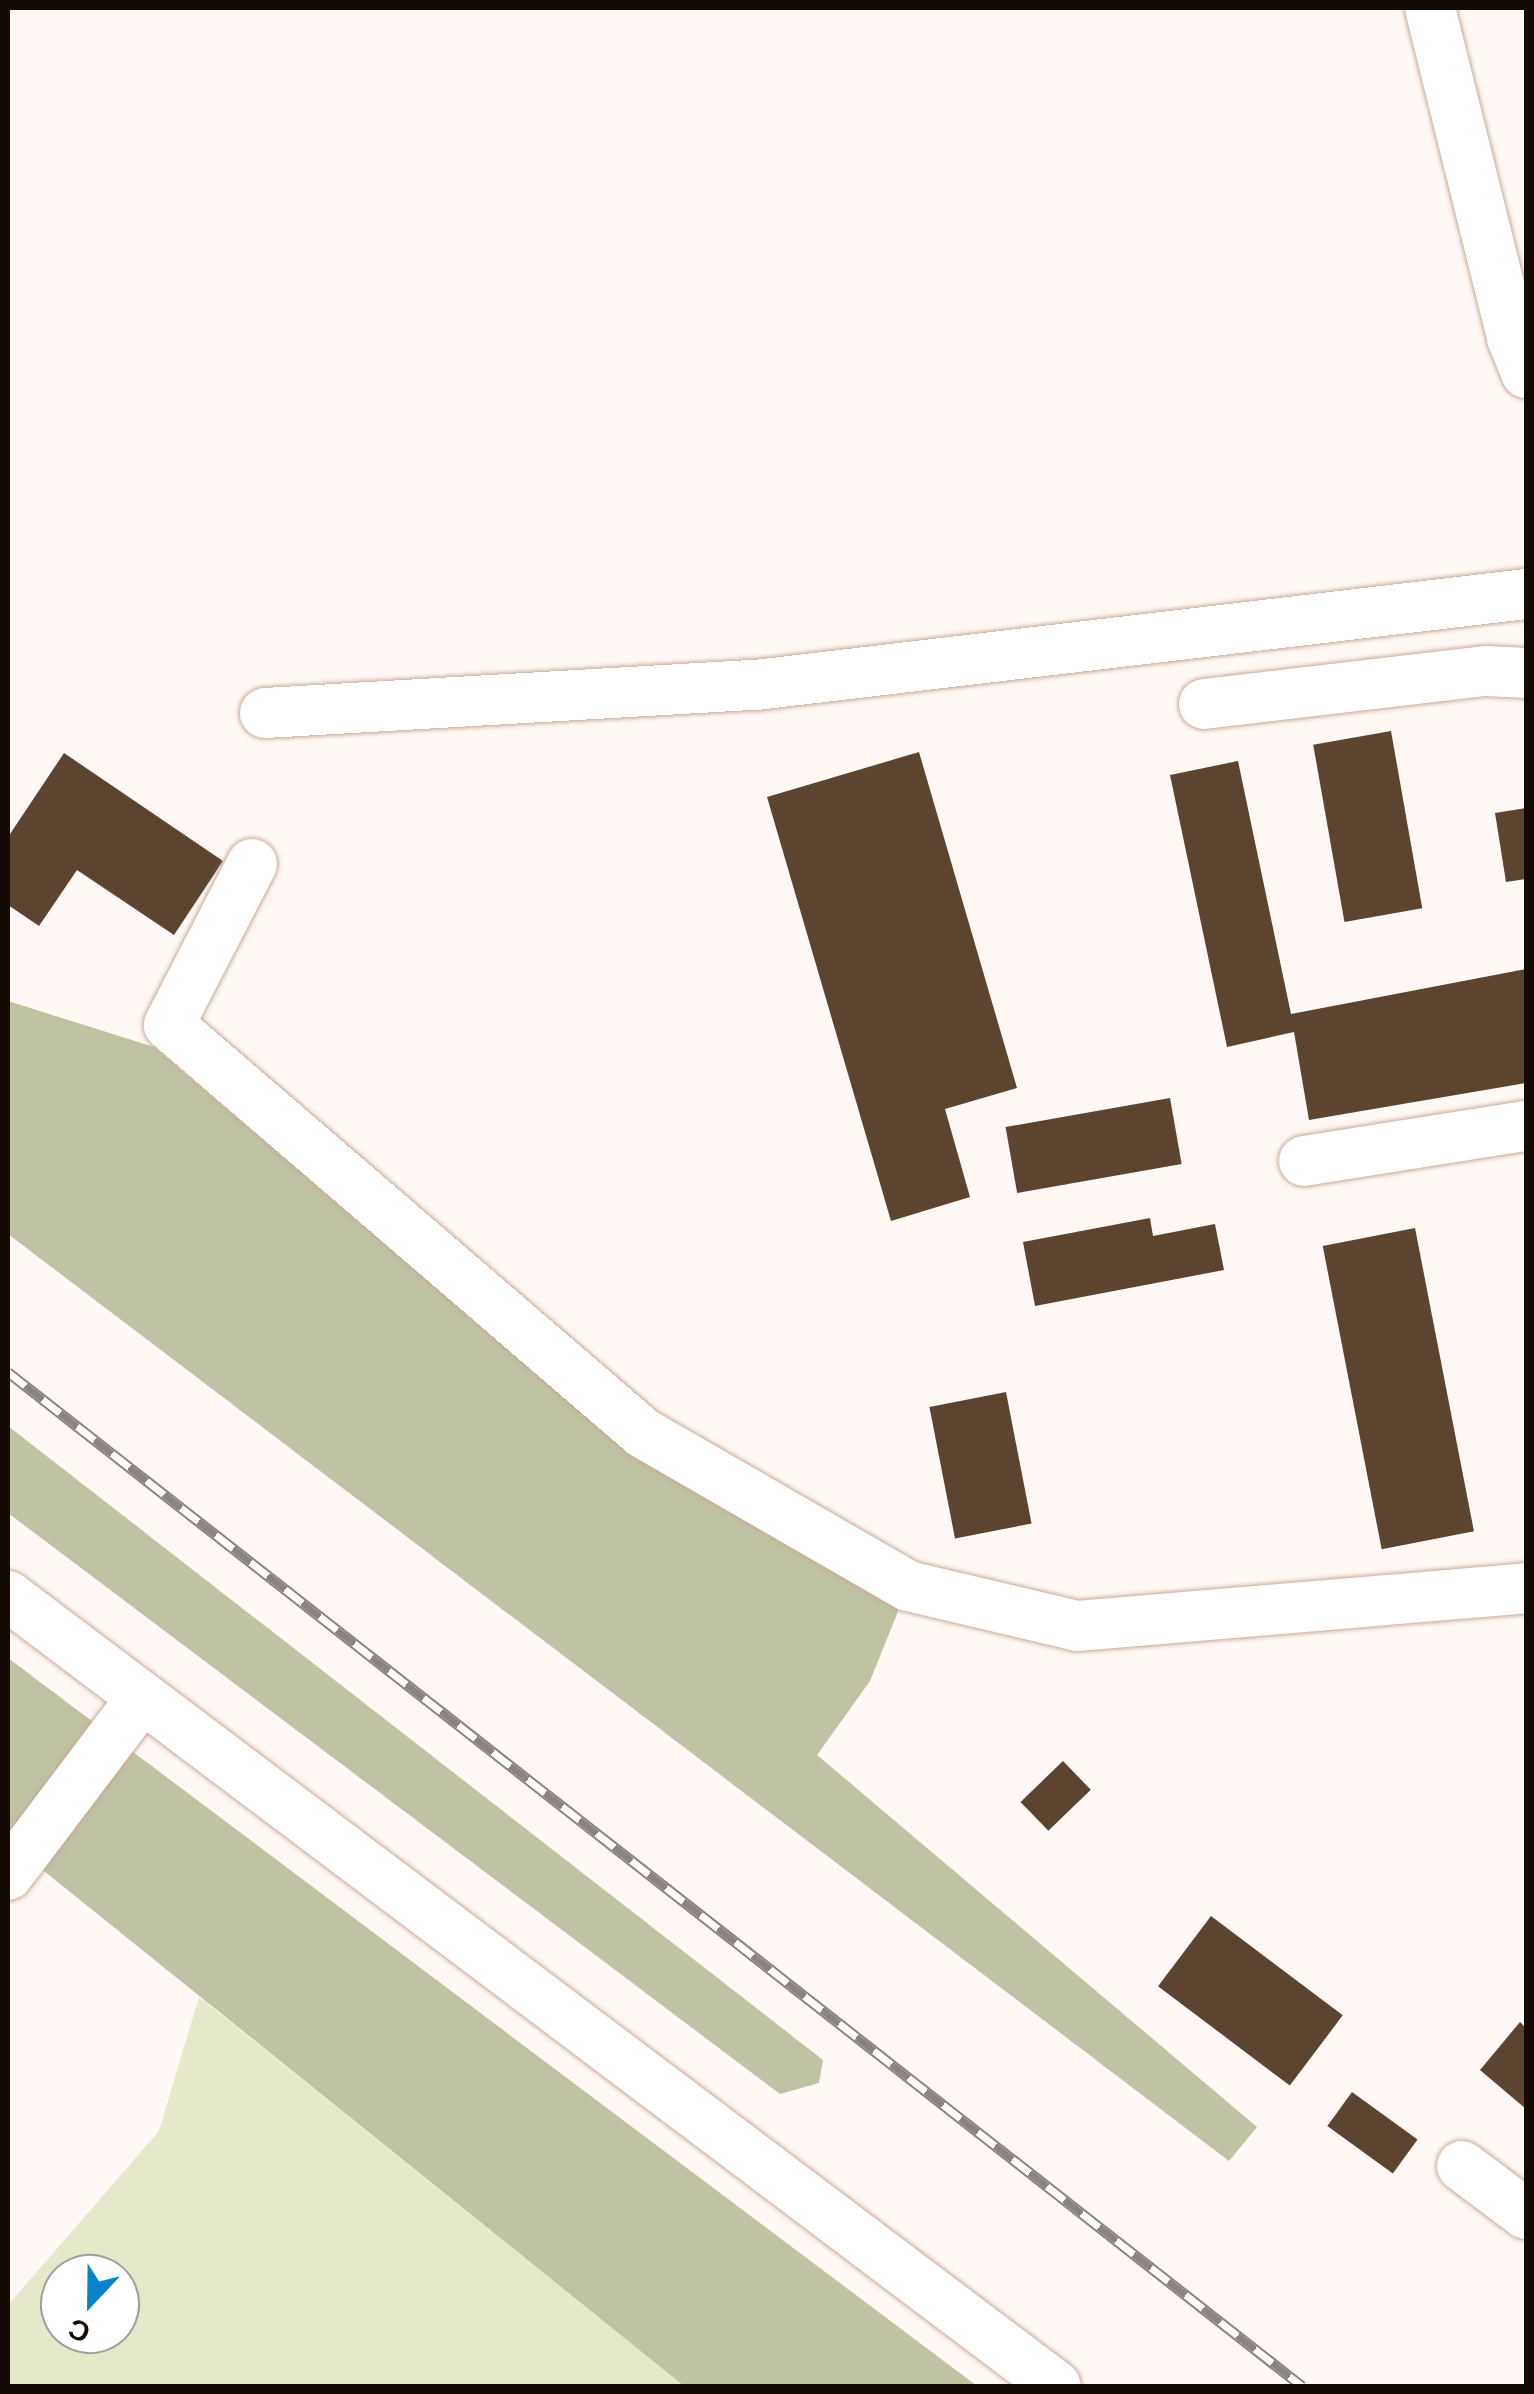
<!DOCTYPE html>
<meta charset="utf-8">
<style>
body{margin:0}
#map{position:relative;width:1534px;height:2394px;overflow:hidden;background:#fff8f4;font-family:Arial,sans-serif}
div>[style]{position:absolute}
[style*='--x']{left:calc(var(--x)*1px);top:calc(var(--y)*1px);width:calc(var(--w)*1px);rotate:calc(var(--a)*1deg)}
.green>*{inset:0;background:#e5e8c9}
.forest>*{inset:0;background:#c0c2a4}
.building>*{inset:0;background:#5b4531;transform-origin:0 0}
.roads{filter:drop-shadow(0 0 2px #c7aa97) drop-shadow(0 0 2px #c7aa97)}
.minor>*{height:50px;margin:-25px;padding:0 25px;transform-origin:25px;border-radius:25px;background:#fff}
.rail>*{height:11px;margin-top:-5.5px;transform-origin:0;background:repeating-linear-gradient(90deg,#fff 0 22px,#8b837e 0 44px);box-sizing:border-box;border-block:2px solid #8b837e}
span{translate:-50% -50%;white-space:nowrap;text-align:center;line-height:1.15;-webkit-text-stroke:10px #fff;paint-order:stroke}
.frame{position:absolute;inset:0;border:10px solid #150b05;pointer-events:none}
.north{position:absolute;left:40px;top:2254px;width:100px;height:100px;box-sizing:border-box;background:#fff;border:2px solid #a19d9b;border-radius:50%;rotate:202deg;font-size:28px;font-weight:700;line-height:40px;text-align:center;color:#150b05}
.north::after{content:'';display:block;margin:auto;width:35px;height:45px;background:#0584cc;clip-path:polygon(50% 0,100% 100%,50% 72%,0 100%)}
</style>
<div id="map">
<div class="green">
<div style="clip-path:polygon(evenodd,199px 1997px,684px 2386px,8px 2386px,8px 2305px,159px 2131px,199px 1997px,60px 2274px,120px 2274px,120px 2334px,60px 2334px,60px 2274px)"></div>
</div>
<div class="forest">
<div style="clip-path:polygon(8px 1001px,154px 1047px,632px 1455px,899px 1609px,870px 1681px,817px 1755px,1257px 2127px,1229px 2161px,8px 1234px)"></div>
<div style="clip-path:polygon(8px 1426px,823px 2060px,819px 2083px,780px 2094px,8px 1513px)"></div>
<div style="clip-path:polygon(8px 1658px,977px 2386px,684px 2386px,8px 1842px)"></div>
</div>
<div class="building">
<div style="left:1391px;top:731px;width:180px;height:79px;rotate:80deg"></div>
<div style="clip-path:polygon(919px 752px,1017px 1088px,945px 1109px,970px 1197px,891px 1221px,767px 797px)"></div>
<div style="clip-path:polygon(64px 753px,223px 861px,174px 935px,77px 870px,39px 926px,8px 905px,8px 837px)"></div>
<div style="clip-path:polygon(1238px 761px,1291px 1014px,1526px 969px,1526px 1083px,1309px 1120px,1294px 1032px,1227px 1047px,1170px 775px)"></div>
<div style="clip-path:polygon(1526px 808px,1526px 879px,1506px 882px,1495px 813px)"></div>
<div style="left:1170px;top:1098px;width:67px;height:167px;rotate:80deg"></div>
<div style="clip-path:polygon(1150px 1218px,1153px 1236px,1215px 1224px,1224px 1270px,1035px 1306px,1023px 1242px)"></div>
<div style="left:1415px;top:1228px;width:309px;height:94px;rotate:79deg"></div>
<div style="left:1006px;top:1392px;width:134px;height:78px;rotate:79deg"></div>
<div style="left:1063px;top:1761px;width:40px;height:59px;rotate:46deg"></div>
<div style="left:1211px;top:1916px;width:165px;height:88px;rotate:37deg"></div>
<div style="clip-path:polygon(1520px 2022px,1526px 2028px,1526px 2109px,1480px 2070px)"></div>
<div style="left:1352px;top:2092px;width:81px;height:42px;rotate:36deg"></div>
</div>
<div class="roads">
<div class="minor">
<div style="--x:1430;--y:8;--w:340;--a:76"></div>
<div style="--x:1512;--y:338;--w:38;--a:68"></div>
<div style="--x:1204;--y:704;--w:285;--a:-6.7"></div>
<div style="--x:1487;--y:671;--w:39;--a:3"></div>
<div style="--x:265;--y:713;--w:492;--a:-3.3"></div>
<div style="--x:756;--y:685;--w:775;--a:-6.74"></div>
<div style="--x:252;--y:864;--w:181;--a:117.3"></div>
<div style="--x:169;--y:1025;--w:625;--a:40.72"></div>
<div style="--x:643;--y:1433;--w:306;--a:30"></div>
<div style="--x:908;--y:1586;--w:174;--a:13.3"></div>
<div style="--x:1077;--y:1626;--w:451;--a:-4.8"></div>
<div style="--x:1304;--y:1161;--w:225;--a:-9"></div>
<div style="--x:8;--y:1596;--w:1312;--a:37.01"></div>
<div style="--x:8;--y:1875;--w:222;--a:-52.9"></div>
<div style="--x:1462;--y:2166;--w:80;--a:36.9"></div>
</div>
</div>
<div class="rail">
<div style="--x:8;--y:1372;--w:1644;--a:38.08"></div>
</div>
<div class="frame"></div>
<div class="north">С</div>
</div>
